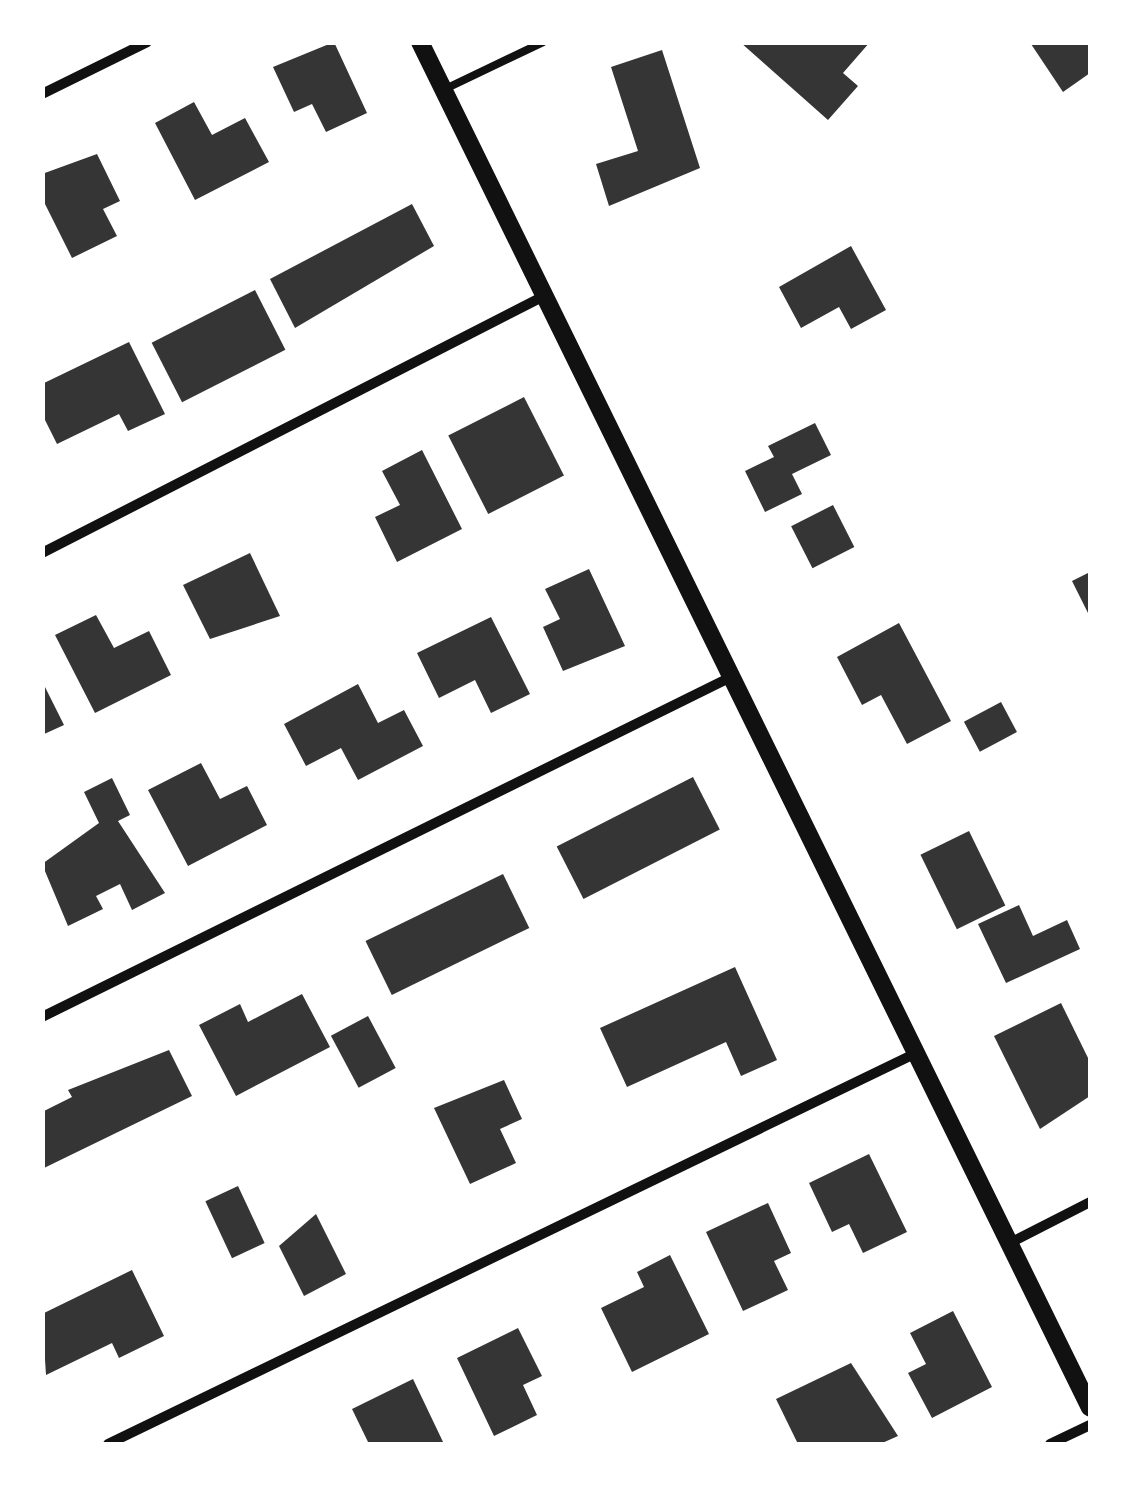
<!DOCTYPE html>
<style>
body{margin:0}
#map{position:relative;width:1133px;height:1487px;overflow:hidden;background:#fff;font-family:Ubuntu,sans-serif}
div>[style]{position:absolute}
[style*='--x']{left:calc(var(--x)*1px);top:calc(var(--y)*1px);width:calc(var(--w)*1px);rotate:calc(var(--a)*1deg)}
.building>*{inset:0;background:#353535;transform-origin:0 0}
.service>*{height:8px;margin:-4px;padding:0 4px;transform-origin:4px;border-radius:4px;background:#111}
.minor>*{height:10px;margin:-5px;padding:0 5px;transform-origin:5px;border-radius:5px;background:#111}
.tertiary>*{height:18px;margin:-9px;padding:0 9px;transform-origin:9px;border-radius:9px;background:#111}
span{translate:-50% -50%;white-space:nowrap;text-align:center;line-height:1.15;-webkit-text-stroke:10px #fff;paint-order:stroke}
.frame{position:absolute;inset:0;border:45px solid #fff;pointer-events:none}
</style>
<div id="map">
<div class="building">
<div style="clip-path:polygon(334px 42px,367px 113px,326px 132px,312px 104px,294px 112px,273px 67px)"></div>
<div style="clip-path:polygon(740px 42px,870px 42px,843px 73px,858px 86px,828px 120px)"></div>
<div style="clip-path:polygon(1090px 42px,1090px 73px,1063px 92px,1031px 44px)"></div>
<div style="clip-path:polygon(662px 50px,700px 168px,609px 206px,596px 164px,638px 151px,611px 67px)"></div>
<div style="clip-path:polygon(194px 102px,212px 135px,245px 118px,269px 162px,195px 200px,155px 123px)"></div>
<div style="clip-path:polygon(97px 154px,120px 201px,103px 209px,117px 236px,72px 258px,42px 198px,42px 174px)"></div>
<div style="clip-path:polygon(412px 204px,434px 246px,295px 328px,270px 279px)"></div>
<div style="clip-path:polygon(851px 246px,886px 310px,851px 329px,839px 307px,801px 328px,779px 287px)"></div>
<div style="left:255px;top:290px;width:67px;height:116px;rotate:63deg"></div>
<div style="clip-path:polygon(129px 342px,165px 414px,128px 431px,119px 414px,57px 444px,42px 414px,42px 384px)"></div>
<div style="left:524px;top:397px;width:88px;height:85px;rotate:63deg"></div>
<div style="clip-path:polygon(815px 423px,831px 455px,792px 474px,802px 494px,765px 512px,745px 471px,774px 457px,768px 446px)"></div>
<div style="clip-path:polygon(422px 450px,462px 529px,397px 562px,375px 517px,400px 505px,382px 471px)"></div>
<div style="left:833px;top:505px;width:47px;height:47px;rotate:63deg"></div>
<div style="clip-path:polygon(250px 553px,280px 616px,210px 639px,183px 585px)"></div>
<div style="clip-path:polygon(589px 569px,625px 646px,563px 671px,543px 627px,560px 619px,545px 589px)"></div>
<div style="clip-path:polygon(1090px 572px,1090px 617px,1072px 581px)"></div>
<div style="clip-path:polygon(96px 615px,114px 648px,149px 631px,171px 675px,95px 713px,55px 635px)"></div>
<div style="clip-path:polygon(491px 617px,530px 694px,491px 713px,475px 680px,439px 698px,417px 653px)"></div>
<div style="clip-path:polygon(899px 623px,951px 721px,907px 744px,881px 695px,862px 705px,837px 657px)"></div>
<div style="clip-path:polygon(42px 681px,64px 725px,42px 735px)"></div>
<div style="clip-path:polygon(358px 684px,378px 723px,404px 710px,423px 746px,358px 780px,341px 748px,306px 766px,284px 724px)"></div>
<div style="left:1001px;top:702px;width:34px;height:42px;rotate:62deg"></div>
<div style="clip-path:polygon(201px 763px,220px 799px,247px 786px,267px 825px,188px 866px,148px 790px)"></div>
<div style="left:693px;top:777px;width:59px;height:153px;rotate:63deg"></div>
<div style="clip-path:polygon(112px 778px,130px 815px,118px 821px,165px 893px,132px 910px,120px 884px,96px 896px,103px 909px,68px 926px,42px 864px,99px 823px,84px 792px)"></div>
<div style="left:969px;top:831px;width:83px;height:54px;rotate:64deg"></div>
<div style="left:503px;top:874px;width:60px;height:153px;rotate:64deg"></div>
<div style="clip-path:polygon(1019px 905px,1033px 936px,1067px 920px,1080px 949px,1006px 983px,978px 924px)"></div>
<div style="clip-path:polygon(735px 967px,777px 1060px,741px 1076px,726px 1042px,627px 1087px,600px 1028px)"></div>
<div style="clip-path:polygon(302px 994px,330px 1047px,236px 1096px,199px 1025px,240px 1004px,248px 1022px)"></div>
<div style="clip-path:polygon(1061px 1003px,1090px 1062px,1090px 1096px,1040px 1129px,994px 1036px)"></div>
<div style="left:368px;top:1016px;width:59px;height:42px;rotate:62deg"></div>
<div style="clip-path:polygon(169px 1050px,192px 1096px,44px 1168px,42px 1112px,72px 1097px,68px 1090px)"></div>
<div style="clip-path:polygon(504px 1080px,522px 1119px,500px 1129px,516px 1163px,470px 1184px,434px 1108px)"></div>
<div style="clip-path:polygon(869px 1154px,907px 1232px,863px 1253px,849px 1224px,832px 1232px,809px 1183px)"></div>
<div style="left:238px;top:1186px;width:63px;height:36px;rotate:65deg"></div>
<div style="clip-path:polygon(768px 1203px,791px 1253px,774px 1261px,788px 1290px,743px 1311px,706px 1232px)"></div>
<div style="clip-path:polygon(316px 1214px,346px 1274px,304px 1296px,279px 1246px)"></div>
<div style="clip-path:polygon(670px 1255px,709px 1334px,632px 1372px,601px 1308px,644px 1287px,637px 1272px)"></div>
<div style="clip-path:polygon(132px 1270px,164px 1336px,119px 1358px,112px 1343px,46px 1375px,42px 1314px)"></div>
<div style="clip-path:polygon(953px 1311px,992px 1387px,932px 1418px,908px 1373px,926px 1364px,910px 1333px)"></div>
<div style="clip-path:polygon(518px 1328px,542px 1376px,523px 1385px,537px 1415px,494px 1436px,457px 1358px)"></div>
<div style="clip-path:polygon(851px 1363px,898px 1436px,880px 1444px,798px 1444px,776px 1399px)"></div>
<div style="clip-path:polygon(413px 1379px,444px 1444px,369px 1444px,352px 1409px)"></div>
</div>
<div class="service">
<div style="--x:443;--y:90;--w:111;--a:-25.6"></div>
</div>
<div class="minor">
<div style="--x:42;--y:94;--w:117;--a:-26.3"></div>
<div style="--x:42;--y:553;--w:559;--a:-27.11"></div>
<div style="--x:42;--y:1017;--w:766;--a:-26.26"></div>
<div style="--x:1008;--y:1244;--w:92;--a:-27.1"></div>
<div style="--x:108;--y:1444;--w:895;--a:-25.82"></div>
<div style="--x:1050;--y:1444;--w:44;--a:-25.4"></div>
</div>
<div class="tertiary">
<div style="--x:420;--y:42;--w:1521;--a:63.87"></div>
</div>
<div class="frame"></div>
</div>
